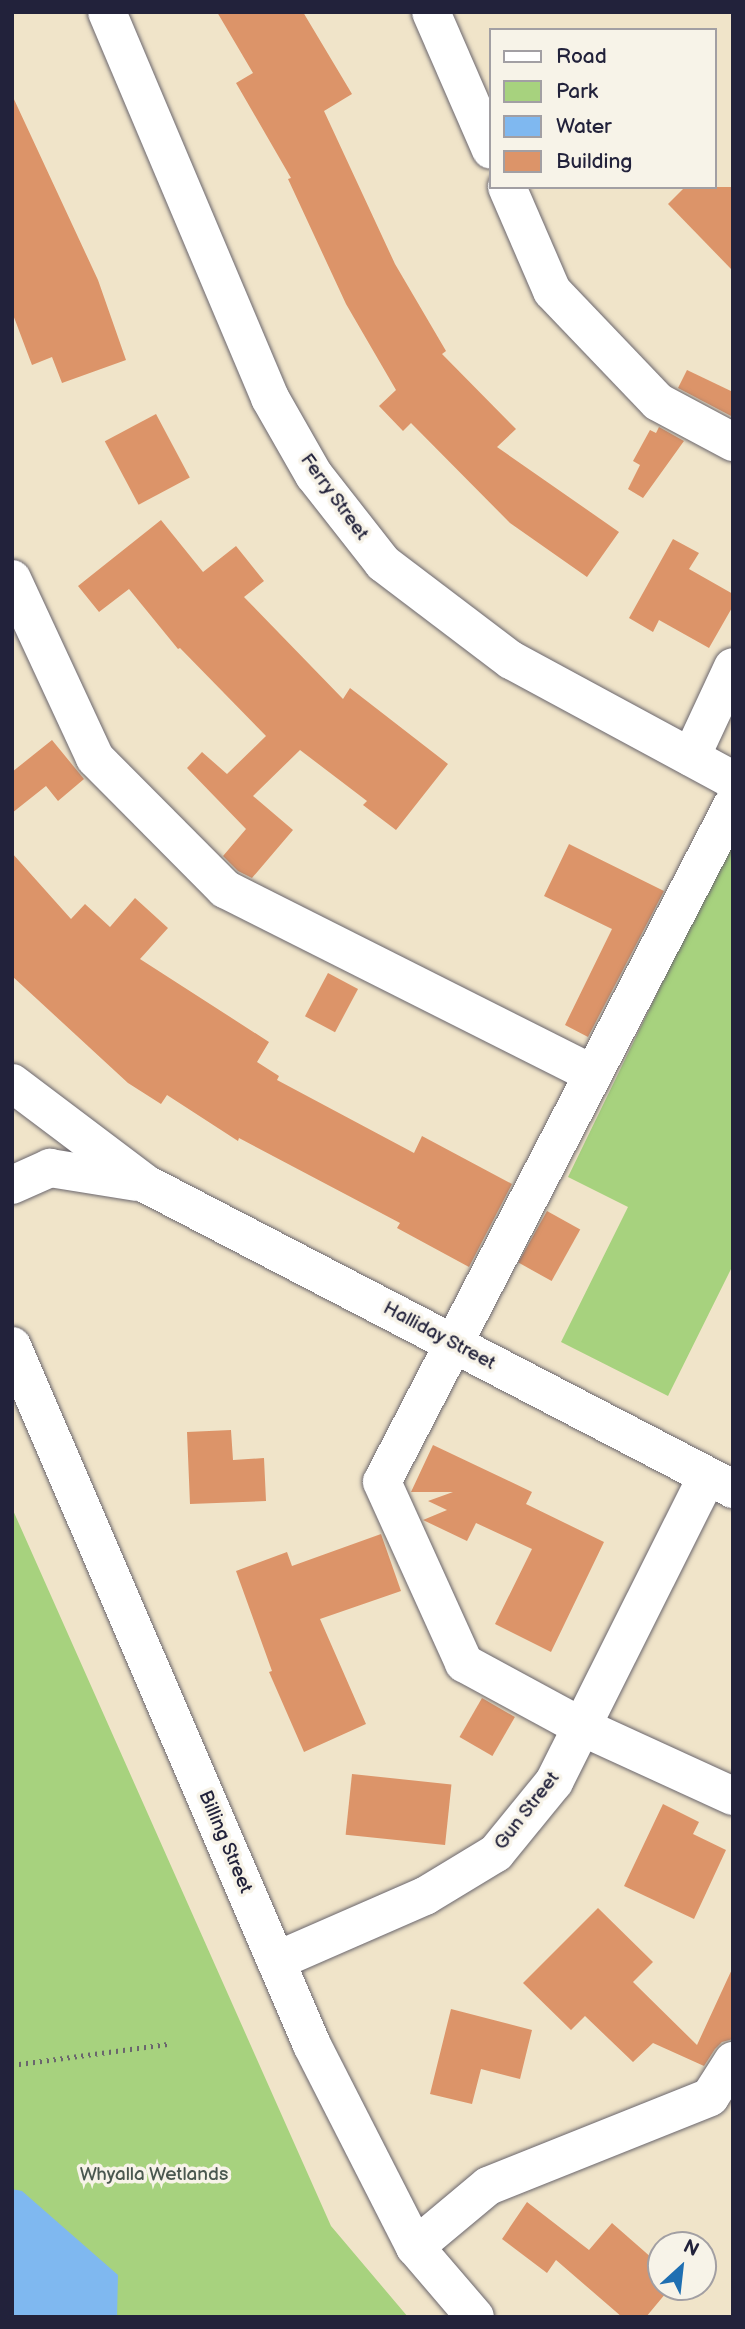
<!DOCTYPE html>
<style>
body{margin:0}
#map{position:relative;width:745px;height:2329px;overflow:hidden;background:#f0e4c9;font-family:"Balsamiq Sans",sans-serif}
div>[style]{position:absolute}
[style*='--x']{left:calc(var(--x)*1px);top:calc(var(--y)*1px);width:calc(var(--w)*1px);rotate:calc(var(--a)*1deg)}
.green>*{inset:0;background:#a7d27e}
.water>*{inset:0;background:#7fb8f0}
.building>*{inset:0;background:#dc9469;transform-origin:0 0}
.path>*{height:4.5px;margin-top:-2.25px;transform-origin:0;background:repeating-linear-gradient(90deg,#6a666d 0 2px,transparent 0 7px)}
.roads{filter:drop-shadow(0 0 2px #6a666d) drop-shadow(0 0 2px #6a666d)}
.minor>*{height:38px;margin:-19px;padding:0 19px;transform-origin:19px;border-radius:19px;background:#fff}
span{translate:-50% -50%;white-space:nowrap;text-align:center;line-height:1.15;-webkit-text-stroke:7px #f7f3e8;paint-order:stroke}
.street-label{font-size:19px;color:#22223b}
.park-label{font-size:19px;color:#4a574f}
.frame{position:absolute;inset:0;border:14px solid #22223b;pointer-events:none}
.legend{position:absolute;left:489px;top:28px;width:228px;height:161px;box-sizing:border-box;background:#f7f3e8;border:2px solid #a29fa3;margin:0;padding:9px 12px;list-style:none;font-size:21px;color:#22223b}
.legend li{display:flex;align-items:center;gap:14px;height:35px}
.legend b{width:35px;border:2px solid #a29fa3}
.north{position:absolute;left:647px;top:2231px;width:70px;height:70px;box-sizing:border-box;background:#f7f3e8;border:2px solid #a29fa3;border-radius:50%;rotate:27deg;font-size:19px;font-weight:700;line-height:28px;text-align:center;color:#22223b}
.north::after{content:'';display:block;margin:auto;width:24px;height:32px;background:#1f6fb2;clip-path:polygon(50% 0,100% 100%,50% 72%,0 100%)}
</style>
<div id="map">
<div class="green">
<div style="clip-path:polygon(733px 837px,733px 1265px,668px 1396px,561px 1342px,628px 1207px,568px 1177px)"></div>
<div style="clip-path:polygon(12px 1508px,331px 2226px,408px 2317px,12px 2317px)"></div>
</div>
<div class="water">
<div style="clip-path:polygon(12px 2189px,22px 2191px,118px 2275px,117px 2317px,12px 2317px)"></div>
</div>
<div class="building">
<div style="clip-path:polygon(217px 12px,303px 12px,352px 94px,324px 111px,395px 264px,446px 351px,442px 354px,516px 429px,497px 447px,619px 532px,587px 577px,510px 523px,411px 423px,403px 431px,379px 406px,396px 390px,346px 304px,288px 179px,291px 178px,236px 83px,253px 73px)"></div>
<div style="clip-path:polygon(12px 95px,98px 280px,126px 360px,62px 383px,52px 357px,32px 365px,12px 312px)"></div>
<div style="clip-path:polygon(685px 187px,733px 187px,733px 271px,668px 204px)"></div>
<div style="clip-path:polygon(687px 370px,733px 392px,733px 417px,678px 388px)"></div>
<div style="left:156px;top:414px;width:72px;height:58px;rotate:62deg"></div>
<div style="clip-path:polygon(659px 427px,684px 441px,643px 498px,628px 489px,640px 465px,633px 461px,650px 430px,656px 433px)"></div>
<div style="clip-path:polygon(161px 520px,203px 572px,236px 546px,264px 581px,244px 597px,343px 699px,350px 688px,448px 764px,396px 830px,363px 805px,367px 801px,300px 750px,253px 796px,293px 830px,252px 878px,238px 871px,223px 856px,246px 829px,187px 768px,202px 752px,227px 774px,266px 736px,180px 648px,178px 649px,129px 589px,99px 612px,78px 586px)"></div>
<div style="clip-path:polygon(673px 539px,699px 553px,689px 569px,733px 594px,733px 606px,709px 648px,659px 620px,653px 632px,629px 618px)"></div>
<div style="clip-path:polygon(52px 740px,84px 779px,58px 801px,46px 786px,12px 813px,12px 772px)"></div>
<div style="clip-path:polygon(569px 844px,664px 891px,588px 1037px,565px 1025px,612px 929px,544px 896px)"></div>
<div style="clip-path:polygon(12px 853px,71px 919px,85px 904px,110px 927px,135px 898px,168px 928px,140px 959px,269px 1042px,257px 1062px,279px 1076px,277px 1080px,414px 1153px,422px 1136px,512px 1184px,469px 1267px,397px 1228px,400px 1223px,239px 1138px,238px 1141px,167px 1095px,161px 1104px,128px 1083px,12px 976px)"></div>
<div style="left:328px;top:973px;width:34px;height:49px;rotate:28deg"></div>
<div style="left:547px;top:1211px;width:38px;height:59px;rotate:29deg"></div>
<div style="clip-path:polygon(231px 1430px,233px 1460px,264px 1458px,266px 1501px,190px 1504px,187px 1432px)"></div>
<div style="clip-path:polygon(433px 1445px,532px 1492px,526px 1504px,604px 1542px,551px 1652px,495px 1624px,532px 1549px,476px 1523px,467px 1541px,423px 1520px,447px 1510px,428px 1501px,453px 1492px,411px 1492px)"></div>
<div style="clip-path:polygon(381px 1534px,401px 1591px,320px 1619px,366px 1724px,304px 1752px,269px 1672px,272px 1671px,236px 1571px,287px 1552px,292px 1566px)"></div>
<div style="left:482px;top:1698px;width:38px;height:45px;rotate:30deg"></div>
<div style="left:352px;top:1774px;width:100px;height:61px;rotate:6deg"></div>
<div style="clip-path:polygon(663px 1804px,699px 1822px,693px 1834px,726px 1850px,694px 1919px,624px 1886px)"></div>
<div style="clip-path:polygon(598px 1908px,653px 1962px,633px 1982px,697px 2045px,733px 1967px,733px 2039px,722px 2042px,715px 2049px,704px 2066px,653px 2043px,633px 2062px,585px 2016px,571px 2030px,523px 1983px)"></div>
<div style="clip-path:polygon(451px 2009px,532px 2030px,520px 2079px,481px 2069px,472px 2104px,430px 2094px)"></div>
<div style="clip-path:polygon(527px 2202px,589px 2250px,612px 2223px,661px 2266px,661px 2287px,671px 2287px,646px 2317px,622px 2317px,556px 2260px,547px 2273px,502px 2239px)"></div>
</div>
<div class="path">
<div style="--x:12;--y:2065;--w:157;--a:-7.7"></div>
</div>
<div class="roads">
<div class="minor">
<div style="--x:107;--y:12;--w:419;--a:67.1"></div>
<div style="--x:270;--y:398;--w:89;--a:60.3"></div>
<div style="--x:314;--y:475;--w:112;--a:51.9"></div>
<div style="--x:383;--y:563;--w:161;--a:37.2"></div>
<div style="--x:511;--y:660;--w:252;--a:28.4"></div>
<div style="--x:431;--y:12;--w:150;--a:66.5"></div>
<div style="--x:507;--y:187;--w:113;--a:66.6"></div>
<div style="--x:552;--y:291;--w:153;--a:46.3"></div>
<div style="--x:658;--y:402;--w:85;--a:28.1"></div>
<div style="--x:12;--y:579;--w:197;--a:65.1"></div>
<div style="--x:95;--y:758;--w:185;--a:45.2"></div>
<div style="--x:225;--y:889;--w:412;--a:26.7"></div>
<div style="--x:691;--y:757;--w:99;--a:-65"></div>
<div style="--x:733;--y:804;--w:763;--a:117.37"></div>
<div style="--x:382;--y:1482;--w:199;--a:65.6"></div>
<div style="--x:464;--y:1663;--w:134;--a:28.5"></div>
<div style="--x:582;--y:1727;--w:166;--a:24.6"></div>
<div style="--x:12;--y:1083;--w:168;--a:37"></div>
<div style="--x:146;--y:1184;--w:662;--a:27.46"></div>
<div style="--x:12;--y:1185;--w:42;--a:-24.1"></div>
<div style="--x:50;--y:1168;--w:88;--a:9.1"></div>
<div style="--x:12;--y:1346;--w:761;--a:66.77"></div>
<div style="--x:312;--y:2045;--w:227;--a:63"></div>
<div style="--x:415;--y:2247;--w:92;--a:49.4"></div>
<div style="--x:276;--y:1961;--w:163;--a:-23.6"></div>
<div style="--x:425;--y:1896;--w:83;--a:-31.2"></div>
<div style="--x:496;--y:1853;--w:92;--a:-50.8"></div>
<div style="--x:554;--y:1782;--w:342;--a:-63.4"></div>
<div style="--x:415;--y:2247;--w:95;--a:-39.9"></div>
<div style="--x:488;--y:2186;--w:239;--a:-21.8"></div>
<div style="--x:710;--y:2097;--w:43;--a:-57.4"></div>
</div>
</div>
<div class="street-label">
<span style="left:334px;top:497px;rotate:54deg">Ferry Street</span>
<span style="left:439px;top:1336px;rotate:28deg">Halliday Street</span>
<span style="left:527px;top:1811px;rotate:-52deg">Gun Street</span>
<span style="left:225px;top:1842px;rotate:67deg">Billing Street</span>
</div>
<div class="park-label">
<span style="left:154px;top:2175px">Whyalla Wetlands</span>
</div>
<div class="frame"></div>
<ul class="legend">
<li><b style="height:9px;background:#fff"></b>Road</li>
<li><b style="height:19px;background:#a7d27e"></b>Park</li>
<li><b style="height:19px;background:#7fb8f0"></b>Water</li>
<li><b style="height:19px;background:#dc9469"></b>Building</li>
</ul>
<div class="north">N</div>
</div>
